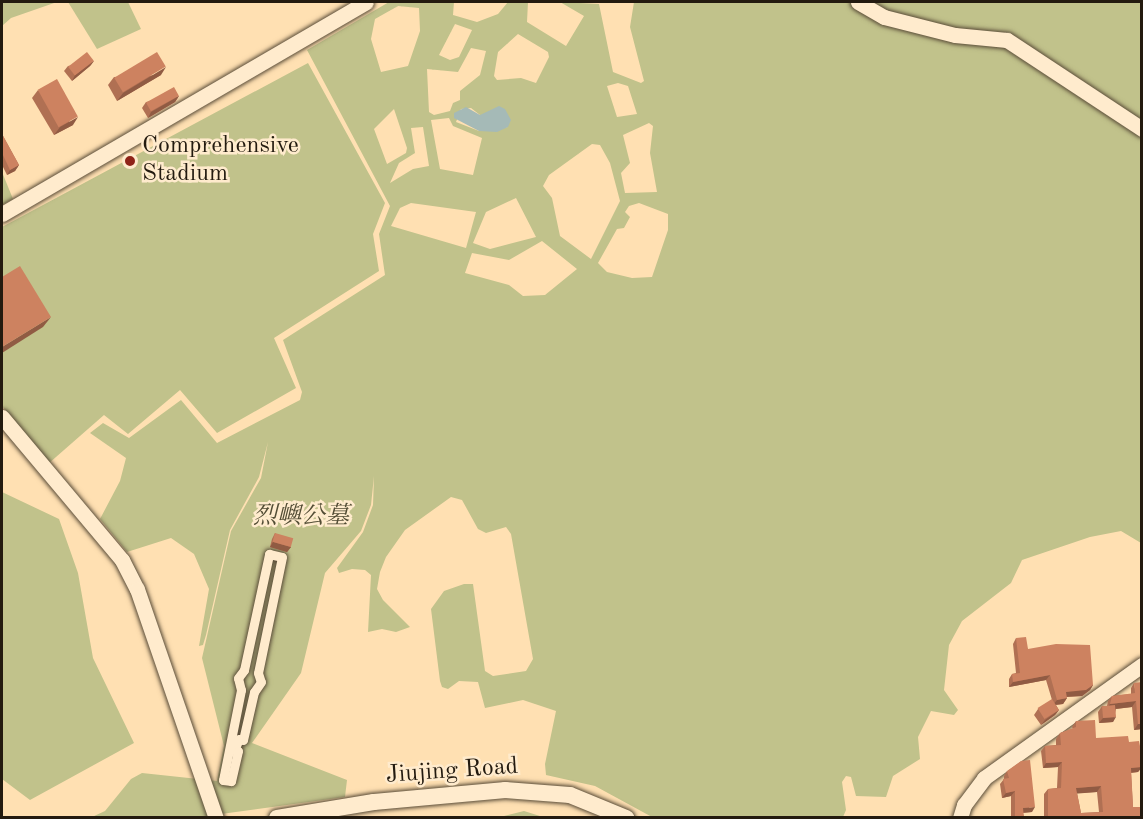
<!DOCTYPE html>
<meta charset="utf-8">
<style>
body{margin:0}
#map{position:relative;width:1143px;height:819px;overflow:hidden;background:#ffe0b2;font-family:"Old Standard TT","Noto Serif TC",serif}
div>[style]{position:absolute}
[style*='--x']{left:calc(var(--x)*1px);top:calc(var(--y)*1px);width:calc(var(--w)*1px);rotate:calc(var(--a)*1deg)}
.green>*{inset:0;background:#c1c28b}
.water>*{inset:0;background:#a5bab7}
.roads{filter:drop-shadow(0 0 2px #5a4c38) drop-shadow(0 0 2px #5a4c38)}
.pedestrian>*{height:9px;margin:-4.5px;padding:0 4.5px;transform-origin:4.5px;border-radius:4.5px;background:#ffebcd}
.tertiary>*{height:15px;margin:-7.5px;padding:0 7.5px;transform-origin:7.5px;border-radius:7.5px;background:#ffebcd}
.secondary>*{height:16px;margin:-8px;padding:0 8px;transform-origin:8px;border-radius:8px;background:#ffebcd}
.wall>*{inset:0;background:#b07053}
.shaded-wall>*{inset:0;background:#905b43}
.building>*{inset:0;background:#cd8260;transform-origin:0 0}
.dots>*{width:16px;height:16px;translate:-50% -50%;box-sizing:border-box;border:3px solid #ffebcd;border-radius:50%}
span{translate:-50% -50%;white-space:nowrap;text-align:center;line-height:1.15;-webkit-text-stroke:5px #ffebcd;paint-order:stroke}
.poi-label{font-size:24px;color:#231a0f}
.left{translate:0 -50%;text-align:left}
.park-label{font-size:24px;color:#524c34;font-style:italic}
.street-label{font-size:24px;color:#231a0f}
.frame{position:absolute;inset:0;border:3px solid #231a0f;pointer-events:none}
</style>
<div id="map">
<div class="green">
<div style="clip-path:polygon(2px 2px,57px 2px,11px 18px,2px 26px)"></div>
<div style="clip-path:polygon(68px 2px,128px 2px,141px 29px,97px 49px)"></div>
<div style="clip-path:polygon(evenodd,389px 2px,454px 2px,453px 15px,477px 22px,498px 14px,508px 2px,528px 2px,527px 22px,566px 46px,584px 16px,560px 2px,599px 4px,613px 72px,641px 83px,644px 81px,630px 27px,634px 2px,1141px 2px,1141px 543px,1121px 531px,1090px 537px,1022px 560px,1011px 583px,962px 621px,949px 645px,944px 690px,958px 710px,954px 715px,931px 711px,918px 737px,920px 759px,893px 776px,886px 797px,856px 796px,851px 777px,846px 776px,842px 782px,846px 810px,843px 817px,652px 817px,595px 786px,546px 775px,545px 764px,556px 711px,523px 700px,485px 708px,478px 682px,459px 681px,448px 689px,442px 687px,440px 681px,431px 609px,444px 591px,464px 584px,473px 584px,485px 671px,493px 676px,526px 671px,533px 659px,511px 534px,506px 527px,486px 533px,478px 529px,462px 500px,451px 497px,405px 530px,386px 557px,380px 572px,377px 589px,383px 600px,410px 627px,396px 632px,382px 629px,368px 632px,371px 575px,365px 570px,352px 569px,339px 573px,337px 568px,363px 532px,373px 505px,374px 476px,371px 505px,361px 531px,325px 573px,301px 673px,252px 743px,347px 780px,345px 797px,199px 817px,92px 817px,105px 811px,131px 779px,142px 773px,217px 781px,224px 746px,202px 658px,231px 531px,261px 478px,268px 442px,259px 477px,230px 530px,206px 635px,203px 645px,199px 646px,209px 589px,194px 554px,171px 538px,127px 552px,100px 519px,120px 481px,126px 458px,90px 433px,103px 423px,129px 438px,181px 400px,217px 443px,300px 400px,302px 392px,283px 340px,385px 275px,379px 234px,390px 206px,307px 50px,389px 2px,398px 6px,419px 8px,420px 31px,408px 66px,381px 72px,371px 39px,375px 19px,398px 6px,389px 2px,455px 24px,472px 30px,459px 57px,450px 60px,439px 55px,455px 24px,389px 2px,518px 34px,548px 52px,549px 57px,536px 83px,521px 78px,497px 80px,494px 76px,498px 52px,518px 34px,389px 2px,471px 48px,486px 51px,480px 75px,460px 91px,460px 100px,453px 103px,450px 111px,434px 115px,429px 112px,427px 69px,458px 72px,471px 48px,389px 2px,618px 83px,628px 86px,637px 114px,617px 117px,607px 86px,618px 83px,389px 2px,471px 108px,480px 115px,508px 127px,479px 131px,456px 122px,461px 109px,471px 108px,389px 2px,394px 109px,407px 148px,406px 153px,387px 164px,374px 129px,394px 109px,389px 2px,449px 118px,453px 126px,482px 138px,473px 175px,440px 169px,431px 120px,449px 118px,389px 2px,649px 123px,653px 126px,650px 153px,657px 192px,625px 193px,621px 173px,630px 163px,623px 135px,649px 123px,389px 2px,423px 127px,429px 166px,413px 169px,390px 183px,399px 163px,415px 153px,411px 128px,423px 127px,389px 2px,592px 144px,600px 145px,610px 163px,620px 201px,591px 259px,560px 236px,552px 198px,543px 186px,549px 175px,592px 144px,389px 2px,516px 198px,536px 237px,490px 249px,473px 243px,486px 212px,516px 198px,389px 2px,411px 203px,476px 212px,466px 248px,391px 226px,400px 208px,411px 203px,389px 2px,639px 203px,668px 214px,668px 230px,652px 277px,632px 278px,607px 272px,598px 263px,617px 229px,624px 228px,630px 217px,625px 212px,629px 206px,639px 203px,389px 2px,542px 241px,577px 269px,545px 295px,523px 296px,509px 285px,465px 273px,472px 253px,509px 260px,542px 241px)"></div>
<div style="clip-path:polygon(308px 63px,385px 203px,373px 234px,379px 271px,274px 338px,296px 388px,217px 433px,180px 390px,128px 434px,104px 415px,48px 464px,2px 406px,2px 227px)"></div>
<div style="clip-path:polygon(2px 172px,13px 199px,2px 205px)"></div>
<div style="clip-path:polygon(2px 492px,59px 519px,78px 573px,93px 658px,134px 743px,30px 800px,2px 779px)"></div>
<div style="clip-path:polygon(524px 811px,543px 817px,500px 817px)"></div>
</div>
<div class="water">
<div style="clip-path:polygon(499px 106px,505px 109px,511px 120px,508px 127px,497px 132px,479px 131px,454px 118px,454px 113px,466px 107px,480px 115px)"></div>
</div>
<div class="roads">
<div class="pedestrian">
<div style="--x:269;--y:554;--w:13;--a:13"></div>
<div style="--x:282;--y:557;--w:118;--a:101.7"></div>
<div style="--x:258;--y:673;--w:9;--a:72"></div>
<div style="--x:261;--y:682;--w:12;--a:125"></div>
<div style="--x:254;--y:692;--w:49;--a:102.9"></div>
<div style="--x:243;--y:740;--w:4;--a:-166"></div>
<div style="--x:239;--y:739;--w:12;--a:114"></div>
<div style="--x:234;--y:750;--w:4;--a:14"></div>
<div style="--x:238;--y:751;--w:31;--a:103"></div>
<div style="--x:231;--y:781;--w:8;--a:-173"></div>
<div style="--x:223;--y:780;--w:92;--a:-78.7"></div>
<div style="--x:241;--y:690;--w:12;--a:-104"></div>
<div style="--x:238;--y:678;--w:10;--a:-53"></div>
<div style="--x:244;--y:670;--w:119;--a:-77.8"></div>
</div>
<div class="tertiary">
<div style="--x:858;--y:2;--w:30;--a:30"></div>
<div style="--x:884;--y:17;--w:73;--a:14.2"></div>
<div style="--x:955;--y:35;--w:52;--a:5.5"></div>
<div style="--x:1007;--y:40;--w:162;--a:33.4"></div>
<div style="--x:2;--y:214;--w:421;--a:-30.2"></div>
<div style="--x:2;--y:417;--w:187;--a:50"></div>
<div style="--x:122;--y:560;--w:33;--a:63"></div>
<div style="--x:137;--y:589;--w:242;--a:71"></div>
<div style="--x:960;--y:818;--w:14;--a:-73"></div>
<div style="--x:964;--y:805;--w:34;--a:-53"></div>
<div style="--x:984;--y:778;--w:194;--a:-35.6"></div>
</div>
<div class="secondary">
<div style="--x:277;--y:818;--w:98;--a:-9.4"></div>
<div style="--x:374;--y:802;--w:132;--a:-5.2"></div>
<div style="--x:505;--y:790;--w:65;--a:4.4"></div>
<div style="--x:570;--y:795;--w:61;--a:22.3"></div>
</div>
</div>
<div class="wall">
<div style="clip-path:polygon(94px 61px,90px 66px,72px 81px,64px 71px,68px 66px)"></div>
<div style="clip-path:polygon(161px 75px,117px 101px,108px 85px,114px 77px)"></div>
<div style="clip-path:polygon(38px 90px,73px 125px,54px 135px,32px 98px)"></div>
<div style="clip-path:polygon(179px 96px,175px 102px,148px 118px,142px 108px,146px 102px)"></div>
<div style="clip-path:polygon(2px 134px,19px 165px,15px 171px,7px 175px,2px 165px)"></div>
<div style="clip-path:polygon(275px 533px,291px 547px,287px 552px,270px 547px,272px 539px)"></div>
<div style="clip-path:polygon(1016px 638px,1028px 649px,1093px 685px,1090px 690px,1082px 696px,1066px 697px,1067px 698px,1063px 704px,1056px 705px,1059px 710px,1055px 715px,1041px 725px,1034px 715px,1038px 709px,1052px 700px,1046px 680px,1009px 687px,1009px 679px,1012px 674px,1016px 673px,1013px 644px)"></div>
<div style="clip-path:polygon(1134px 683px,1142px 729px,1134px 730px,1132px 707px,1116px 709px,1113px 722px,1099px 723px,1098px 712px,1102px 706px,1107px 706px,1108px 701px,1112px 696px,1131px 694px,1131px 688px)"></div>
<div style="clip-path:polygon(evenodd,1076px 721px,1096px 738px,1129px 742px,1142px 767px,1138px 772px,1131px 773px,1133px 807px,1141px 818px,1044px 818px,1044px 794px,1048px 789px,1057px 788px,1058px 767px,1043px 768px,1041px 751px,1045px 746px,1056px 745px,1056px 739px,1060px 733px,1073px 729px,1072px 727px,1076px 721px,1097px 792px,1099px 812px,1081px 813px,1077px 793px,1097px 792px)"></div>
<div style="clip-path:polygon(1007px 771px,1032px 812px,1023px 813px,1024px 818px,1011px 818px,1011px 796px,1002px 798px,1000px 784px,1004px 779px,1004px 776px)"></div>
</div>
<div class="shaded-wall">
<div style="clip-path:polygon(94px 61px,90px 66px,72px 81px,75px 75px)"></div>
<div style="clip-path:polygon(166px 67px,161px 75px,117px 101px,123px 93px)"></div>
<div style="clip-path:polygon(179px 96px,175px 102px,148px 118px,151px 112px)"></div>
<div style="clip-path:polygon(78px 117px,73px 125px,54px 135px,60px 127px)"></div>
<div style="clip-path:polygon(19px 165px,15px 171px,7px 175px,10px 170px)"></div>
<div style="clip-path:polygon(51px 317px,43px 327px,2px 353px,2px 347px)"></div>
<div style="clip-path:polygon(273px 542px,291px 547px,287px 552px,270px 547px)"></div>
<div style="clip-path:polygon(1050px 675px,1046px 680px,1009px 687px,1013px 682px)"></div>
<div style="clip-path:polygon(1093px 685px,1090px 690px,1082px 696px,1062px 697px,1066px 692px)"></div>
<div style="clip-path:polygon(1067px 698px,1063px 704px,1053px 705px,1057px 700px)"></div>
<div style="clip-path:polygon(1136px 701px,1132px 707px,1106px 710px,1110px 704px)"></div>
<div style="clip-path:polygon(1059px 710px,1055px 715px,1041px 725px,1045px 720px)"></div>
<div style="clip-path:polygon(1116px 717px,1113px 722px,1099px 723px,1103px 718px)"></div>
<div style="clip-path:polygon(1138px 724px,1142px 724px,1142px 729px,1134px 730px)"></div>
<div style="clip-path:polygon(1062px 762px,1058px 767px,1043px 768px,1046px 763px)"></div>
<div style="clip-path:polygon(1142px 767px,1138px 772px,1127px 773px,1131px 768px)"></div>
<div style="clip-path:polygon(1101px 786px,1097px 792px,1072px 794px,1076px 788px)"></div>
<div style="clip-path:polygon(1015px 791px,1011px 796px,1002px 798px,1006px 793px)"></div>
<div style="clip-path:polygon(1035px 807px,1032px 812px,1019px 813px,1023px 808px)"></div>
</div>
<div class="building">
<div style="left:87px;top:52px;width:11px;height:24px;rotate:52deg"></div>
<div style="left:157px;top:52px;width:17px;height:50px;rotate:59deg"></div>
<div style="left:57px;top:79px;width:43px;height:22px;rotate:61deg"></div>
<div style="left:174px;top:87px;width:10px;height:32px;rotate:61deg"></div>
<div style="clip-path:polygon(2px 134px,19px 165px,10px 170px,2px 153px)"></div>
<div style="clip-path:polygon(20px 266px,51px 317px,2px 347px,2px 277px)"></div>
<div style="left:275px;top:533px;width:19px;height:9px;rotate:16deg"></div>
<div style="clip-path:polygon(1026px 637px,1028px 649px,1056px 644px,1090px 645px,1093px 685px,1086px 690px,1066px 692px,1067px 698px,1057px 700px,1050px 675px,1013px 682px,1012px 674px,1020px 673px,1016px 638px)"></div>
<div style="clip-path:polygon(1142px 682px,1142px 724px,1138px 724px,1136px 701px,1110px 704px,1112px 696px,1135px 693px,1134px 683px)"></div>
<div style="left:1052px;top:699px;width:13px;height:17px;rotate:58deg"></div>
<div style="left:1115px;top:705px;width:12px;height:13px;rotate:85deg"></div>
<div style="clip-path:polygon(evenodd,1095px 720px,1096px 738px,1128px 736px,1129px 742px,1139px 741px,1140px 746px,1142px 746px,1141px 767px,1131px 768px,1133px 807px,1140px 807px,1141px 818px,1048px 818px,1048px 789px,1061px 788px,1062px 762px,1046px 763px,1045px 746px,1061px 745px,1060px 733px,1076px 727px,1076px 721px,1095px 720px,1101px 786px,1103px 812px,1081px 813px,1076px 788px,1101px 786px)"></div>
<div style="clip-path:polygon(1030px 760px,1035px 807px,1023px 808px,1024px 818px,1015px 818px,1015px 791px,1006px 793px,1003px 779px,1009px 778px,1007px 771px,1021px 761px)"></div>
</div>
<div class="dots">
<div style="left:130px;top:161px;background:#8f2418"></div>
</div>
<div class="poi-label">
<span class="left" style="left:142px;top:161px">Comprehensive<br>Stadium</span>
</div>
<div class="park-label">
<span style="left:301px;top:518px">烈嶼公墓</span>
</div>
<div class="street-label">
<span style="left:452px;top:772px;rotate:-4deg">Jiujing Road</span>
</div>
<div class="frame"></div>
</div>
